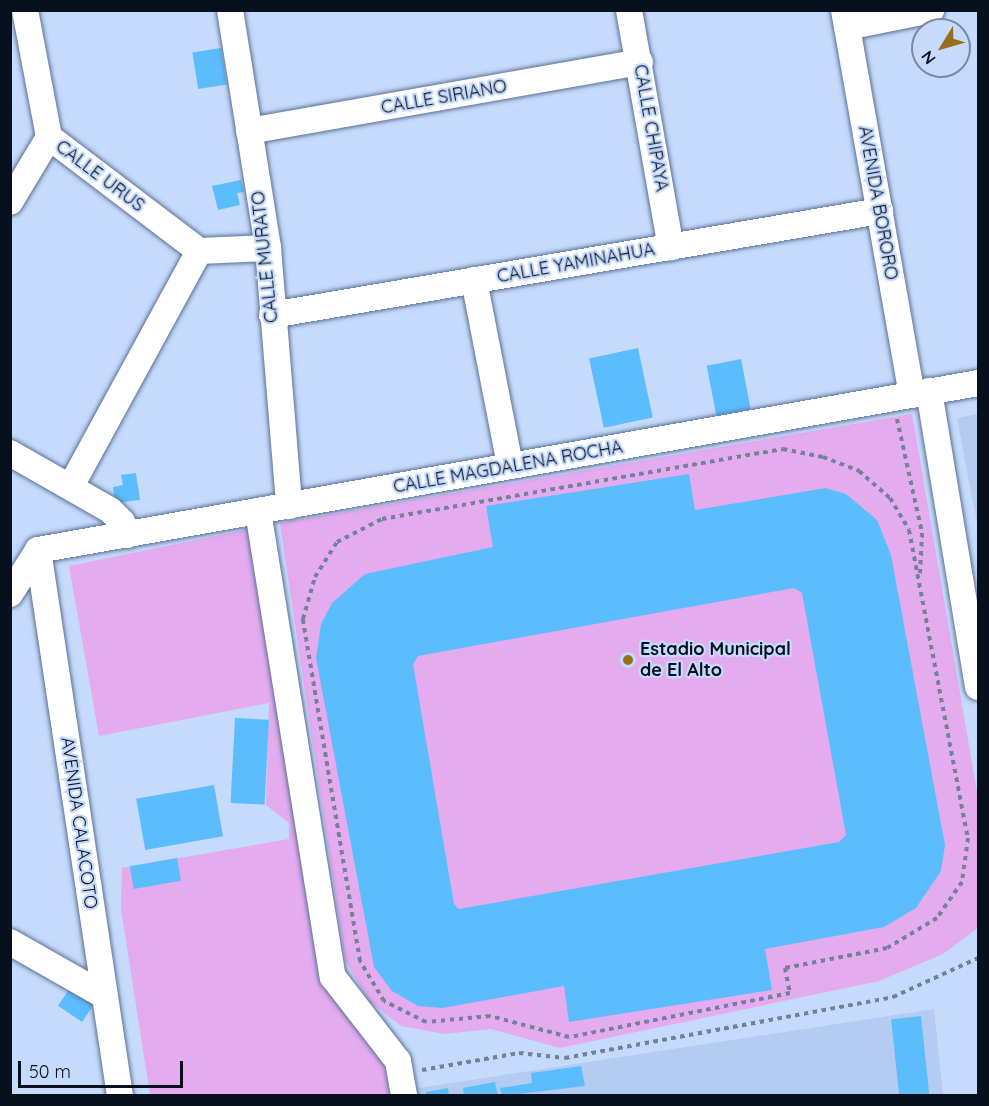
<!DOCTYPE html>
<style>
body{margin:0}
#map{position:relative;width:989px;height:1106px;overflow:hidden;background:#c6dafc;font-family:Quicksand,sans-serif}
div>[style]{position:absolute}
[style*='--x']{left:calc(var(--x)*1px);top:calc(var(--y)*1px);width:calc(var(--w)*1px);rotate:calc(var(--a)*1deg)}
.built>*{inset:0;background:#b5ccf2}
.green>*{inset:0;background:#e4abef}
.building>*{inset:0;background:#5cbdfd;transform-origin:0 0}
.path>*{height:4px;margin-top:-2px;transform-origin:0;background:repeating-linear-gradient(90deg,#73819b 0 4.5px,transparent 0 9px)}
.roads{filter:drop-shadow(0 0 2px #5a7095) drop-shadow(0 0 2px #5a7095)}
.minor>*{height:26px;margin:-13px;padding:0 13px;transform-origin:13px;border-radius:13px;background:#fff}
.dots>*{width:16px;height:16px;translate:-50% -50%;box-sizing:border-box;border:3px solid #c6dafc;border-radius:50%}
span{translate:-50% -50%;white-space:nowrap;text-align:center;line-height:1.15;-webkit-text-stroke:4.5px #c6dafc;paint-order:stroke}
.street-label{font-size:18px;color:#08101e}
.poi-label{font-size:18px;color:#08101e;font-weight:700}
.left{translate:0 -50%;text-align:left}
.frame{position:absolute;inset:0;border:12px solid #08101e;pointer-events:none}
.north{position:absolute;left:911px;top:18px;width:60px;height:60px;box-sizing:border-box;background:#c6dafc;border:2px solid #7a89a3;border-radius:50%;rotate:233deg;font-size:16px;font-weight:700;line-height:24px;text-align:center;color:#08101e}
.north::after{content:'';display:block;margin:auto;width:21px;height:27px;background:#98701c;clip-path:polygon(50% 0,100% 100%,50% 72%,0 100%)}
.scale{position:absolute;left:18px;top:1061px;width:165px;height:27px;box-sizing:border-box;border:3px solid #08101e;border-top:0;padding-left:8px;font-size:18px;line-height:21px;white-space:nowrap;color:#08101e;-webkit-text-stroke:4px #c6dafc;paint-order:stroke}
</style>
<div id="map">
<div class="built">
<div style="clip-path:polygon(978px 414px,978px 529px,957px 418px)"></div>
<div style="clip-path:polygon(934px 1009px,943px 1095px,420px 1096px,419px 1088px)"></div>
</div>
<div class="green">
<div style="clip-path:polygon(912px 414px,978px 798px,978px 928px,943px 954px,879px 981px,560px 1048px,491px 1029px,445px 1034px,401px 1026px,369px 1001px,345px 960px,280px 523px)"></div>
<div style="clip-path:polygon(250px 529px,319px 978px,385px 1065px,389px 1095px,150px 1095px,121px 909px,122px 868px,289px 839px,289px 823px,266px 805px,269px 703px,99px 736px,69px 566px)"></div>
</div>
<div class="building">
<div style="left:221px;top:48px;width:37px;height:29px;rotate:81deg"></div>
<div style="clip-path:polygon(241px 180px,244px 192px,237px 193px,240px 205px,218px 210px,212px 186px)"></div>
<div style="left:638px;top:348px;width:71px;height:50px;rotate:78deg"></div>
<div style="left:741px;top:359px;width:51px;height:35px;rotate:79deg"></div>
<div style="clip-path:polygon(136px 473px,140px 500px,115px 503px,113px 487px,123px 485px,121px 475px)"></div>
<div style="clip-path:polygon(evenodd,689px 474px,695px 510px,826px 488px,846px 494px,877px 520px,891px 555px,945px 845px,941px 871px,916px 908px,884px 927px,765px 949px,772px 990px,569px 1022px,564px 986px,443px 1008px,418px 1006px,392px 991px,374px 967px,316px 658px,321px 624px,332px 603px,365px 574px,493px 547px,486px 506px,689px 474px,794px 588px,802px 593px,846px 835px,839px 842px,459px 909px,454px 904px,413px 664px,418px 656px,794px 588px)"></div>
<div style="left:235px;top:718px;width:34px;height:85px;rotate:3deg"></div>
<div style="left:214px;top:785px;width:52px;height:79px;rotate:80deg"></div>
<div style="left:177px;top:858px;width:23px;height:48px;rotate:80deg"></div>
<div style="left:72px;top:985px;width:29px;height:25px;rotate:34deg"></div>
<div style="left:921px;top:1016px;width:80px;height:30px;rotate:84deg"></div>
<div style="clip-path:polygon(581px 1066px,585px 1086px,502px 1096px,500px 1088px,532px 1083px,531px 1073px)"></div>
<div style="clip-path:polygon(495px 1082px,498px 1096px,464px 1096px,463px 1088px)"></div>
<div style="clip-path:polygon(448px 1088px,449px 1096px,426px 1096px,426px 1092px)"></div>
</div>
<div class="path">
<div style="--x:897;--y:419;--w:117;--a:77.6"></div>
<div style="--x:922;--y:533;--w:41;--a:92.8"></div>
<div style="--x:783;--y:449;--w:41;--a:11.3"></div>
<div style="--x:823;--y:457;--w:39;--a:21"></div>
<div style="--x:859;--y:471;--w:41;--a:41.1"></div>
<div style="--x:890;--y:498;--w:37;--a:59"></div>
<div style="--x:909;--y:530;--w:314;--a:79.2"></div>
<div style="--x:968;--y:838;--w:44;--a:97.8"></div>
<div style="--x:962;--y:882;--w:44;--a:124.8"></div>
<div style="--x:937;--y:918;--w:58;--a:149"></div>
<div style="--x:887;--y:948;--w:104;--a:168.9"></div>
<div style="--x:785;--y:968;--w:25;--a:79"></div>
<div style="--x:790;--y:993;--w:225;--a:168.7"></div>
<div style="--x:569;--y:1037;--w:82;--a:-165.1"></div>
<div style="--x:490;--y:1016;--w:64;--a:174.6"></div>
<div style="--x:426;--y:1022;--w:47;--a:-153.4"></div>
<div style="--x:384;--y:1001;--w:47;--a:-121"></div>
<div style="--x:360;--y:961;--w:347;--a:-99.5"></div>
<div style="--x:303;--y:619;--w:44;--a:-74.1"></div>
<div style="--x:315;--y:577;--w:41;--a:-57.8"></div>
<div style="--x:337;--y:542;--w:51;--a:-27.1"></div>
<div style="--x:382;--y:519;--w:407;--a:-9.9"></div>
<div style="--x:422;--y:1070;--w:98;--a:-9.9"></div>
<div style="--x:519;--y:1053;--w:46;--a:6.2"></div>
<div style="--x:565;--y:1058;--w:334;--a:-10.5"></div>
<div style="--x:893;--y:997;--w:94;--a:-24.6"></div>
</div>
<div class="roads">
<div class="minor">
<div style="--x:25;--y:10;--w:129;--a:79.3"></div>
<div style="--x:49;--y:137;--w:188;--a:37.2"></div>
<div style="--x:199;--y:251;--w:69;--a:-2.5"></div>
<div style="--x:230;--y:10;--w:241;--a:80.9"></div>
<div style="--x:268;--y:248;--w:259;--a:85.3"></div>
<div style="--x:629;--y:10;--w:241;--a:80"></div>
<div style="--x:844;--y:10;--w:391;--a:80"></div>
<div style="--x:847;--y:27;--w:86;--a:-11.4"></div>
<div style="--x:249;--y:131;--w:397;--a:-10"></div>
<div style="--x:10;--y:202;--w:76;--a:-59"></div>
<div style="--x:474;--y:280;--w:189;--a:79"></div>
<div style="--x:272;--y:315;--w:617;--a:-9.71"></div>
<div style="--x:929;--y:391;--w:300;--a:80.6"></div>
<div style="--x:10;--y:453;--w:115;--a:29.7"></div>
<div style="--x:110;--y:510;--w:17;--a:45"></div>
<div style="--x:122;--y:522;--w:14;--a:69"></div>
<div style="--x:71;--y:486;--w:268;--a:-61.4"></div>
<div style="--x:258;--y:511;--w:472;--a:80.9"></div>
<div style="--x:333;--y:977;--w:106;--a:52.3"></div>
<div style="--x:398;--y:1061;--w:36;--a:80"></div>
<div style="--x:38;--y:550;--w:955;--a:-10.07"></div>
<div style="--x:38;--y:550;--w:552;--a:81.46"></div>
<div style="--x:10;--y:594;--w:52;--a:-57.5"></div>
<div style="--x:10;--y:942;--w:109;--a:29.6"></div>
</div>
</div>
<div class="dots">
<div style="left:628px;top:660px;background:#98701c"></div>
</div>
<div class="street-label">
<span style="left:444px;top:97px;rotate:-10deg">CALLE SIRIANO</span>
<span style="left:651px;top:128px;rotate:80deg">CALLE CHIPAYA</span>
<span style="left:100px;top:176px;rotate:37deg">CALLE URUS</span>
<span style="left:878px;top:203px;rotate:80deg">AVENIDA BORORO</span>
<span style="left:265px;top:257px;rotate:-96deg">CALLE MURATO</span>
<span style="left:576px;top:263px;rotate:-10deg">CALLE YAMINAHUA</span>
<span style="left:508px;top:467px;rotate:-10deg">CALLE MAGDALENA ROCHA</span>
<span style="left:79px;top:823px;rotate:82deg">AVENIDA CALACOTO</span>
</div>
<div class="poi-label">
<span class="left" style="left:640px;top:660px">Estadio Municipal<br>de El Alto</span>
</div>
<div class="frame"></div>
<div class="north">N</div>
<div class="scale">50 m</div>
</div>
